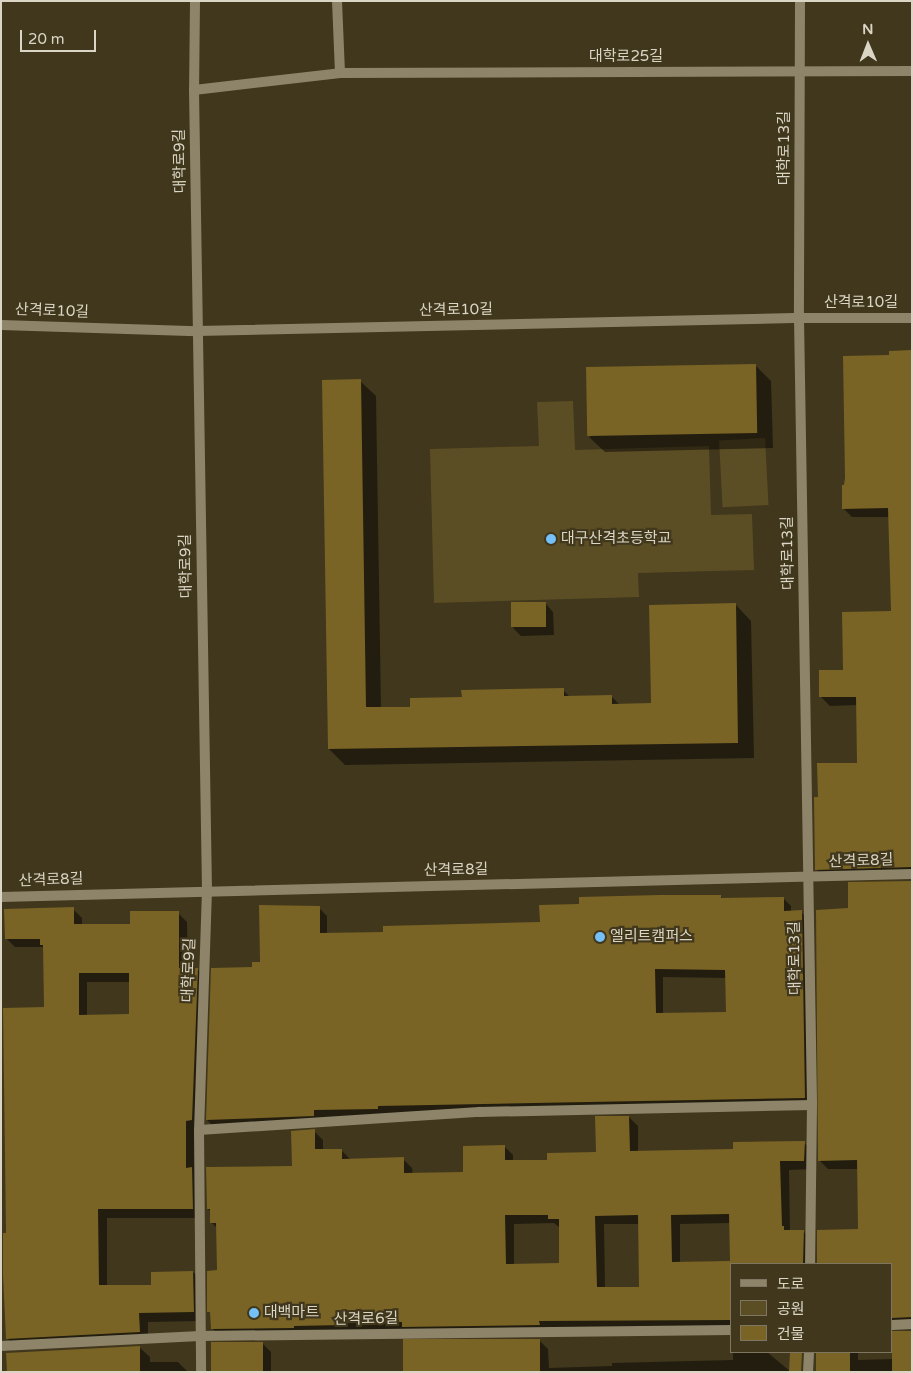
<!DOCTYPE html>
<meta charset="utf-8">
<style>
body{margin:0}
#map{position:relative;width:913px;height:1373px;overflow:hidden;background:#40371c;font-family:"Varela Round","Noto Sans KR",sans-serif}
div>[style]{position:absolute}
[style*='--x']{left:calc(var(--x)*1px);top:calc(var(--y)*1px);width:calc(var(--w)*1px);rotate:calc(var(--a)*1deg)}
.green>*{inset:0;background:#5c4e24;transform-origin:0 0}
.shadow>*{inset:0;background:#0007}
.building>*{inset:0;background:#796425;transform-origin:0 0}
.street>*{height:10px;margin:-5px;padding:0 5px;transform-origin:5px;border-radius:5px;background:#8d846a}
.dots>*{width:14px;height:14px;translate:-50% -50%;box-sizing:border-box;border:2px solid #40371c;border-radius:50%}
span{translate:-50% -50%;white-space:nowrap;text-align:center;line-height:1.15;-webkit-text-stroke:4.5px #40371c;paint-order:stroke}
.street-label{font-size:15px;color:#dad5c5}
.poi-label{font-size:15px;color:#dad5c5}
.left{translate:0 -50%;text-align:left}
.frame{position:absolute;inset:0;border:2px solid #dad5c5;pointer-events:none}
.legend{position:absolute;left:730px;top:1263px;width:162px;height:90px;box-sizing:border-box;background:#40371c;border:1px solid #7e7660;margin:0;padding:6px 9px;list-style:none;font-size:15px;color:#dad5c5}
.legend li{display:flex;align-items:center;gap:10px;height:25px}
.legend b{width:25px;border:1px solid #7e7660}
.north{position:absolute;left:843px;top:20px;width:50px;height:50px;-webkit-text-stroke:4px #40371c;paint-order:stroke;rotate:359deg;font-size:14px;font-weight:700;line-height:20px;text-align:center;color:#dad5c5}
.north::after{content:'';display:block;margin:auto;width:18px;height:22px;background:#dad5c5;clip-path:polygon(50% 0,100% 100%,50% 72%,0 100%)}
.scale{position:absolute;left:20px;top:30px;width:76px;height:22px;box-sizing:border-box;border:2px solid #dad5c5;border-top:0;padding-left:6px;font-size:15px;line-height:18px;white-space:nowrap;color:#dad5c5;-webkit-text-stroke:4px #40371c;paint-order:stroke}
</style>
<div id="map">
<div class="green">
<div style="clip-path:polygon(573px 401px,575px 450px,709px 446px,711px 515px,752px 514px,754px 570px,638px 573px,639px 597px,434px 603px,430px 449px,539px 446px,537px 402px)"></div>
<div style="left:765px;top:438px;width:67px;height:46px;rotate:87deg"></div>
</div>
<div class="shadow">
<div style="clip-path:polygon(912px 352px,912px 876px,825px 878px,816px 869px,819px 799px,858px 764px,857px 705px,830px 706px,821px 697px,892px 612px,889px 517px,852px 517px,843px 508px,845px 486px,891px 357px)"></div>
<div style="clip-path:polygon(755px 365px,771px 381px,773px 448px,605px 452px,589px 437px)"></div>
<div style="clip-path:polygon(360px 381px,376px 396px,381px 708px,411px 708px,463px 699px,563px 690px,570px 697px,611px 696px,620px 705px,652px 705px,736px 605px,751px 621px,754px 758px,345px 765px,329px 749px)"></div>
<div style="clip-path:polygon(545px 603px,553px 612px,554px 635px,521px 636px,513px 628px)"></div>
<div style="clip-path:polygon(912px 882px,912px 1326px,892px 1327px,892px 1264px,817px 1264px,819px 1231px,859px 1230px,858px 1169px,828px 1169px,819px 1160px,849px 909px)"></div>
<div style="clip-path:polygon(evenodd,720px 896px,723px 899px,783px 898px,791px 906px,791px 912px,801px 912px,809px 920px,813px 1105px,385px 1114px,215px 1128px,207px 1120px,253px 968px,319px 908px,327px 916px,327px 934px,384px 933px,541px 924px,720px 896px,663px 977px,727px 978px,727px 1013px,663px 1014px,663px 977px)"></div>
<div style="clip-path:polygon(evenodd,73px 909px,82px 918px,82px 926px,131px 925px,178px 913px,187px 922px,188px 969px,197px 969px,206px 978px,201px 1218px,107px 1218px,107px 1287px,152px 1286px,193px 1272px,202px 1281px,202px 1321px,148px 1322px,148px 1341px,16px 1347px,7px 1338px,7px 1234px,45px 1008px,44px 947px,15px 947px,6px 938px,73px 909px,87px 982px,130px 982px,131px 1016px,87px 1016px,87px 982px)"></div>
<div style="clip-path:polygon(evenodd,629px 1117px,638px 1126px,638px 1152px,735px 1150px,804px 1143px,813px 1151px,813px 1169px,789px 1170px,790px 1231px,803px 1231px,812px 1240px,812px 1264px,732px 1264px,732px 1328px,221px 1337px,212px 1328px,212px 1314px,209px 1311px,219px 1272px,218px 1229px,212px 1223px,211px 1212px,208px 1209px,293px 1167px,314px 1131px,323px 1140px,323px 1150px,341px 1150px,351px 1160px,403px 1159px,412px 1168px,413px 1175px,464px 1174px,504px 1146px,513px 1155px,513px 1161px,549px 1161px,597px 1154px,629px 1117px,554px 1223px,560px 1228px,561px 1264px,514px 1265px,514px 1224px,554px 1223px,629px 1117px,730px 1223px,731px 1263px,680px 1264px,680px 1224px,730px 1223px,629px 1117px,604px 1224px,639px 1224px,640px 1288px,605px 1288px,604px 1224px)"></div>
<div style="clip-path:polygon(539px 1340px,548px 1349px,549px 1368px,612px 1366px,612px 1363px,733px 1360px,733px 1352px,767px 1352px,791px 1372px,405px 1372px)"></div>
<div style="clip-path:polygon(262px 1343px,271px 1352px,271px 1372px,213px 1372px)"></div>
<div style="clip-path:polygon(139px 1347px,150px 1357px,150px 1362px,178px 1362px,188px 1372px,8px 1372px)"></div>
<div style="clip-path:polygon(822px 1352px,858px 1352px,858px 1360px,893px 1359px,912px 1372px,823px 1372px)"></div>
</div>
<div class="building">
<div style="clip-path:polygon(912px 350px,912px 867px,815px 870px,814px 797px,818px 797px,817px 763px,857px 763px,856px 697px,819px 697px,819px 670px,843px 670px,842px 612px,891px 611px,888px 508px,842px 509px,842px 485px,844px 485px,845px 478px,843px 356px,889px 355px,889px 351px)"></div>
<div style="left:756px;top:364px;width:69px;height:170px;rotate:89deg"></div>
<div style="clip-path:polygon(361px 379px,366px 707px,410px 707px,410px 698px,462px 697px,461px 690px,564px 688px,564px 696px,612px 695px,612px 704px,651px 703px,649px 605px,736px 603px,738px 743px,328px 749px,322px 380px)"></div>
<div style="left:546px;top:602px;width:25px;height:35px;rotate:90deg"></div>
<div style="clip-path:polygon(912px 881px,912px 1317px,892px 1318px,892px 1264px,817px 1264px,817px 1230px,858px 1229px,857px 1160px,818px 1161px,816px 910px,848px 908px,848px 882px)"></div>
<div style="clip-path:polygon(evenodd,660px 895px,721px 895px,721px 898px,784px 897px,784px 911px,802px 910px,805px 1098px,378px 1106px,378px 1109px,314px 1110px,314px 1116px,206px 1120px,211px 968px,252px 967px,252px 962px,260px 962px,259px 905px,320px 906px,320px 933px,383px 932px,383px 926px,540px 922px,539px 905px,579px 904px,579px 897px,660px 895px,655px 969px,725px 970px,726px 1012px,656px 1013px,655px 969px)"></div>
<div style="clip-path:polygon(evenodd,74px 907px,74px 924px,130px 924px,130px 911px,179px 911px,179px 968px,198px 968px,192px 1120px,186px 1121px,186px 1168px,192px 1167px,193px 1209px,98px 1209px,99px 1285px,151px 1285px,151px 1272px,193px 1271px,194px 1312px,139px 1313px,140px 1332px,6px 1339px,3px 1275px,3px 1233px,6px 1233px,3px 1008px,44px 1007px,43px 945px,40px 945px,40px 939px,5px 939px,4px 909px,74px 907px,79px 973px,129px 973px,129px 1014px,79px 1015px,79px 973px)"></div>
<div style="clip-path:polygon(evenodd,595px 1116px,629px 1116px,630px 1151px,733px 1149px,733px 1142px,805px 1141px,804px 1161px,780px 1161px,782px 1226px,784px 1226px,784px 1230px,804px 1230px,803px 1264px,732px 1264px,732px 1320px,539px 1321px,540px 1325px,402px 1327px,402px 1322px,343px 1323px,343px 1325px,294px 1326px,294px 1328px,211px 1329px,210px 1312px,207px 1312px,207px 1271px,217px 1270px,216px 1223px,210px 1223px,210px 1209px,207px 1209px,206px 1167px,292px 1166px,291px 1131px,315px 1129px,315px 1149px,342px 1149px,342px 1159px,404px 1157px,404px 1173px,463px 1172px,463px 1146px,505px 1145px,505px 1160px,547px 1160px,547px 1153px,596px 1152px,595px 1116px,729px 1214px,730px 1261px,672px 1262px,671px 1215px,729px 1214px,595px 1116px,505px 1215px,548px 1215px,548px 1219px,559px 1219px,559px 1263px,506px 1264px,505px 1215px,595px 1116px,638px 1215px,639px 1287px,597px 1287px,595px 1216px,638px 1215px)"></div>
<div style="left:912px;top:1331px;width:41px;height:20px;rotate:90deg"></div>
<div style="left:540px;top:1339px;width:33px;height:137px;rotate:90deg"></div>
<div style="left:263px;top:1342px;width:30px;height:52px;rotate:90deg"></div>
<div style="clip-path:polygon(140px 1346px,140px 1372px,7px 1372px,6px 1353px)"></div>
<div style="left:802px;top:1353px;width:19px;height:12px;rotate:93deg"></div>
<div style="left:816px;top:1353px;width:34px;height:19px"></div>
</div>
<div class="street">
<div style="--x:195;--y:1;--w:89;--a:90.6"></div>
<div style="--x:194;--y:90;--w:800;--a:89.07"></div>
<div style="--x:207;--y:890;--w:240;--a:91.9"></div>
<div style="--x:199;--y:1130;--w:242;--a:89.5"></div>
<div style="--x:337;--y:1;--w:72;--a:87.6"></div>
<div style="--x:800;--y:1;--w:317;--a:90.2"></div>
<div style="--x:799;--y:318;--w:787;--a:89.05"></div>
<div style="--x:812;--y:1105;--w:159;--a:90.7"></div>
<div style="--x:194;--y:90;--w:147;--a:-6.6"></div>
<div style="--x:340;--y:73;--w:572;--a:-0.2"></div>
<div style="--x:1;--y:325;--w:196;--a:1.8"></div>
<div style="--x:197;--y:331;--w:597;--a:-1.25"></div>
<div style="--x:794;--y:318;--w:118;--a:0"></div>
<div style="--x:1;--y:897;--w:911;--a:-1.45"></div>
<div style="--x:199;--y:1130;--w:281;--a:-3.7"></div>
<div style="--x:479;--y:1112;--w:333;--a:-1.2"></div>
<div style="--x:892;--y:1325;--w:20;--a:-3"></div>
<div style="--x:1;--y:1346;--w:199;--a:-2.9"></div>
<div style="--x:200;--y:1336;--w:532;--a:-0.65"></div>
<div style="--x:808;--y:1372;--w:20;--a:-87"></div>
</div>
<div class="dots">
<div style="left:551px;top:539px;background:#75c0f6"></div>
<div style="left:600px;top:937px;background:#75c0f6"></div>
<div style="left:254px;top:1313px;background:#75c0f6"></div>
</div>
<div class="street-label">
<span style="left:626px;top:57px">대학로25길</span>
<span style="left:785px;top:148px;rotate:-90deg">대학로13길</span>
<span style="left:180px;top:161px;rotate:-91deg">대학로9길</span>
<span style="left:861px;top:303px">산격로10길</span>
<span style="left:456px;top:310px;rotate:-1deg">산격로10길</span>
<span style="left:52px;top:311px;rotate:2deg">산격로10길</span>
<span style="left:788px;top:553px;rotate:-91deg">대학로13길</span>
<span style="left:186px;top:566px;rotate:-91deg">대학로9길</span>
<span style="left:861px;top:861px;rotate:-2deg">산격로8길</span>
<span style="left:456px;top:870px;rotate:-1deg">산격로8길</span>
<span style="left:51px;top:880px;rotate:-2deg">산격로8길</span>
<span style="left:795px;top:958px;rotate:-91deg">대학로13길</span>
<span style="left:189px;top:970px;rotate:-88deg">대학로9길</span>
<span style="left:366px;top:1319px;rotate:-1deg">산격로6길</span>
</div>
<div class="poi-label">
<span class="left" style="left:561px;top:539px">대구산격초등학교</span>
<span class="left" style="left:610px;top:937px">엘리트캠퍼스</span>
<span class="left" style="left:264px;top:1313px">대백마트</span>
</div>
<div class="frame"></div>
<ul class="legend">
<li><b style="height:6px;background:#8d846a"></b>도로</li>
<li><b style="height:14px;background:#5c4e24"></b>공원</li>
<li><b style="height:14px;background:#796425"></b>건물</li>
</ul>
<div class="north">N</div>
<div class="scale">20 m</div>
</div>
